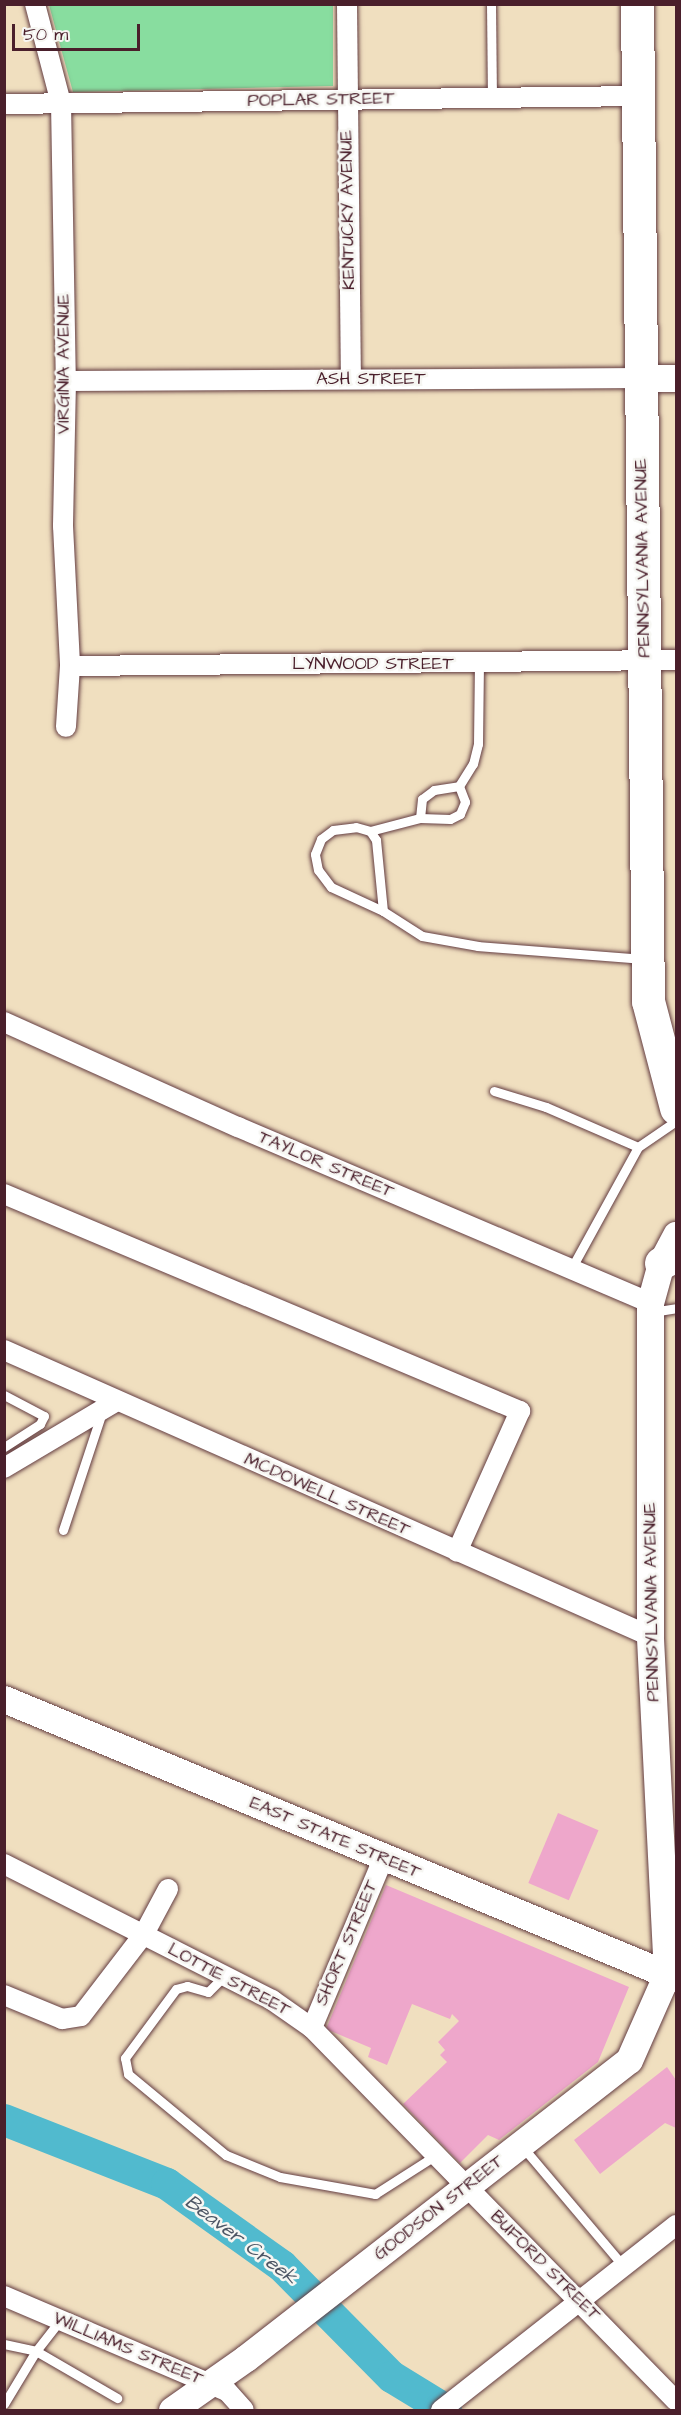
<!DOCTYPE html>
<style>
body{margin:0}
#map{position:relative;width:681px;height:2415px;overflow:hidden;background:#f0dfbf;font-family:"Architects Daughter",sans-serif}
div>[style]{position:absolute}
[style*='--x']{left:calc(var(--x)*1px);top:calc(var(--y)*1px);width:calc(var(--w)*1px);rotate:calc(var(--a)*1deg)}
.green>*{inset:0;background:#88dd9f}
.river>*{height:32px;margin:-16px;padding:0 16px;transform-origin:16px;border-radius:16px;background:#51bace}
.building>*{inset:0;background:#eea7cb;transform-origin:0 0}
.roads{filter:drop-shadow(0 0 2px #633c41) drop-shadow(0 0 2px #633c41)}
.lane>*{height:9px;margin:-4.5px;padding:0 4.5px;transform-origin:4.5px;border-radius:4.5px;background:#fff}
.street>*{height:20px;margin:-10px;padding:0 10px;transform-origin:10px;border-radius:10px;background:#fff}
.secondary>*{height:27px;margin:-13.5px;padding:0 13.5px;transform-origin:13.5px;border-radius:13.5px;background:#fff}
.highway>*{height:33px;margin:-16.5px;padding:0 16.5px;transform-origin:16.5px;border-radius:16.5px;background:#fff}
span{translate:-50% -50%;white-space:nowrap;text-align:center;line-height:1.15;-webkit-text-stroke:5px #f6f6f2;paint-order:stroke}
.street-label{font-size:18px;color:#4a1f2b}
.water-label{font-size:20px;color:#4c5564;font-style:italic}
.frame{position:absolute;inset:0;border:6px solid #4a1f2b;pointer-events:none}
.scale{position:absolute;left:12px;top:24px;width:128px;height:27px;box-sizing:border-box;border:3px solid #4a1f2b;border-top:0;padding-left:8px;font-size:18px;line-height:21px;white-space:nowrap;color:#4a1f2b;-webkit-text-stroke:4px #f6f6f2;paint-order:stroke}
</style>
<div id="map">
<div class="green">
<div style="clip-path:polygon(49px 5px,333px 5px,333px 86px,73px 92px)"></div>
</div>
<div class="river">
<div style="--x:4;--y:2120;--w:175;--a:21.4"></div>
<div style="--x:167;--y:2184;--w:141;--a:35.5"></div>
<div style="--x:282;--y:2266;--w:156;--a:45.3"></div>
<div style="--x:392;--y:2377;--w:63;--a:31.4"></div>
</div>
<div class="building">
<div style="left:558px;top:1813px;width:44px;height:76px;rotate:23deg"></div>
<div style="clip-path:polygon(386px 1885px,629px 1987px,598px 2062px,499px 2140px,488px 2135px,460px 2163px,403px 2104px,447px 2062px,440px 2055px,445px 2050px,438px 2042px,459px 2021px,452px 2014px,450px 2019px,412px 2004px,387px 2065px,368px 2057px,371px 2048px,326px 2029px)"></div>
<div style="clip-path:polygon(667px 2067px,676px 2080px,676px 2128px,665px 2123px,600px 2174px,574px 2140px)"></div>
</div>
<div class="roads">
<div class="lane">
<div style="--x:491;--y:4;--w:93;--a:89.4"></div>
<div style="--x:459;--y:786;--w:17;--a:69"></div>
<div style="--x:465;--y:802;--w:13;--a:113"></div>
<div style="--x:460;--y:814;--w:11;--a:153"></div>
<div style="--x:450;--y:819;--w:30;--a:-178"></div>
<div style="--x:420;--y:818;--w:19;--a:-84"></div>
<div style="--x:422;--y:799;--w:15;--a:-37"></div>
<div style="--x:434;--y:790;--w:25;--a:-9"></div>
<div style="--x:459;--y:786;--w:26;--a:-58"></div>
<div style="--x:473;--y:764;--w:21;--a:-76"></div>
<div style="--x:478;--y:744;--w:81;--a:-89.3"></div>
<div style="--x:370;--y:831;--w:52;--a:-14.6"></div>
<div style="--x:383;--y:911;--w:57;--a:-155.2"></div>
<div style="--x:331;--y:887;--w:21;--a:-127"></div>
<div style="--x:318;--y:870;--w:16;--a:-101"></div>
<div style="--x:315;--y:854;--w:16;--a:-68"></div>
<div style="--x:321;--y:839;--w:15;--a:-37"></div>
<div style="--x:333;--y:830;--w:23;--a:-7"></div>
<div style="--x:356;--y:827;--w:15;--a:16"></div>
<div style="--x:370;--y:831;--w:11;--a:56"></div>
<div style="--x:376;--y:840;--w:71;--a:84.4"></div>
<div style="--x:383;--y:911;--w:46;--a:32.7"></div>
<div style="--x:422;--y:936;--w:57;--a:10.1"></div>
<div style="--x:478;--y:946;--w:165;--a:4.5"></div>
<div style="--x:494;--y:1091;--w:54;--a:17.1"></div>
<div style="--x:546;--y:1107;--w:100;--a:23.5"></div>
<div style="--x:571;--y:1269;--w:139;--a:-61.2"></div>
<div style="--x:638;--y:1147;--w:46;--a:-34.4"></div>
<div style="--x:652;--y:1312;--w:24;--a:-9"></div>
<div style="--x:4;--y:1395;--w:45;--a:27.7"></div>
<div style="--x:44;--y:1416;--w:9;--a:117"></div>
<div style="--x:40;--y:1424;--w:43;--a:147.4"></div>
<div style="--x:63;--y:1530;--w:124;--a:-71.7"></div>
<div style="--x:225;--y:1975;--w:24;--a:135"></div>
<div style="--x:208;--y:1992;--w:22;--a:-164"></div>
<div style="--x:187;--y:1986;--w:11;--a:165"></div>
<div style="--x:176;--y:1989;--w:86;--a:126.5"></div>
<div style="--x:125;--y:2058;--w:16;--a:79"></div>
<div style="--x:128;--y:2074;--w:127;--a:39.6"></div>
<div style="--x:226;--y:2155;--w:58;--a:22.2"></div>
<div style="--x:280;--y:2177;--w:97;--a:10.1"></div>
<div style="--x:375;--y:2194;--w:72;--a:-32.6"></div>
<div style="--x:521;--y:2145;--w:160;--a:49.8"></div>
<div style="--x:4;--y:2344;--w:33;--a:12"></div>
<div style="--x:36;--y:2351;--w:39;--a:-52"></div>
<div style="--x:4;--y:2404;--w:62;--a:-58.9"></div>
<div style="--x:36;--y:2351;--w:94;--a:30.1"></div>
</div>
<div class="street">
<div style="--x:35;--y:4;--w:102;--a:75.3"></div>
<div style="--x:61;--y:103;--w:278;--a:89"></div>
<div style="--x:66;--y:381;--w:145;--a:91.2"></div>
<div style="--x:63;--y:526;--w:140;--a:87.1"></div>
<div style="--x:70;--y:666;--w:61;--a:93.8"></div>
<div style="--x:347;--y:4;--w:375;--a:89.4"></div>
<div style="--x:4;--y:104;--w:634;--a:-0.72"></div>
<div style="--x:66;--y:381;--w:575;--a:-0.3"></div>
<div style="--x:70;--y:666;--w:606;--a:-0.57"></div>
<div style="--x:4;--y:1022;--w:256;--a:24.2"></div>
<div style="--x:238;--y:1127;--w:448;--a:23.1"></div>
<div style="--x:4;--y:1194;--w:560;--a:22.81"></div>
<div style="--x:520;--y:1411;--w:154;--a:114.1"></div>
<div style="--x:4;--y:1350;--w:706;--a:23.88"></div>
<div style="--x:4;--y:1468;--w:129;--a:-30.7"></div>
<div style="--x:4;--y:1864;--w:301;--a:26.9"></div>
<div style="--x:272;--y:2000;--w:49;--a:35"></div>
<div style="--x:312;--y:2028;--w:521;--a:45.7"></div>
<div style="--x:4;--y:1995;--w:63;--a:22.5"></div>
<div style="--x:62;--y:2019;--w:19;--a:-9"></div>
<div style="--x:81;--y:2016;--w:103;--a:-52.5"></div>
<div style="--x:144;--y:1934;--w:51;--a:-61.9"></div>
<div style="--x:312;--y:2028;--w:183;--a:-67.2"></div>
<div style="--x:4;--y:2296;--w:242;--a:23.1"></div>
<div style="--x:227;--y:2391;--w:25;--a:48"></div>
<div style="--x:441;--y:2410;--w:299;--a:-38.2"></div>
</div>
<div class="secondary">
<div style="--x:641;--y:378;--w:35;--a:0"></div>
<div style="--x:4;--y:1699;--w:728;--a:22.55"></div>
<div style="--x:172;--y:2410;--w:90;--a:-35.1"></div>
<div style="--x:246;--y:2358;--w:485;--a:-37.9"></div>
<div style="--x:629;--y:2060;--w:94;--a:-66.2"></div>
<div style="--x:667;--y:1974;--w:338;--a:-92.9"></div>
<div style="--x:650;--y:1636;--w:333;--a:-90"></div>
<div style="--x:650;--y:1303;--w:41;--a:-74.6"></div>
<div style="--x:661;--y:1263;--w:32;--a:-62"></div>
</div>
<div class="highway">
<div style="--x:637;--y:4;--w:997;--a:89.37"></div>
<div style="--x:648;--y:1001;--w:111;--a:75.3"></div>
<div style="--x:661;--y:1263;--w:17;--a:-28"></div>
</div>
</div>
<div class="street-label">
<span style="left:321px;top:100px;rotate:-1deg">POPLAR STREET</span>
<span style="left:348px;top:210px;rotate:-91deg">KENTUCKY AVENUE</span>
<span style="left:64px;top:364px;rotate:-90deg">VIRGINIA AVENUE</span>
<span style="left:371px;top:379px">ASH STREET</span>
<span style="left:643px;top:558px;rotate:-91deg">PENNSYLVANIA AVENUE</span>
<span style="left:373px;top:664px">LYNWOOD STREET</span>
<span style="left:326px;top:1165px;rotate:23deg">TAYLOR STREET</span>
<span style="left:327px;top:1495px;rotate:24deg">MCDOWELL STREET</span>
<span style="left:652px;top:1602px;rotate:-91deg">PENNSYLVANIA AVENUE</span>
<span style="left:335px;top:1838px;rotate:23deg">EAST STATE STREET</span>
<span style="left:347px;top:1943px;rotate:-67deg">SHORT STREET</span>
<span style="left:229px;top:1980px;rotate:28deg">LOTTIE STREET</span>
<span style="left:439px;top:2208px;rotate:-38deg">GOODSON STREET</span>
<span style="left:545px;top:2266px;rotate:45deg">BUFORD STREET</span>
<span style="left:128px;top:2349px;rotate:23deg">WILLIAMS STREET</span>
</div>
<div class="water-label">
<span style="left:241px;top:2240px;rotate:37deg">Beaver Creek</span>
</div>
<div class="frame"></div>
<div class="scale">50 m</div>
</div>
